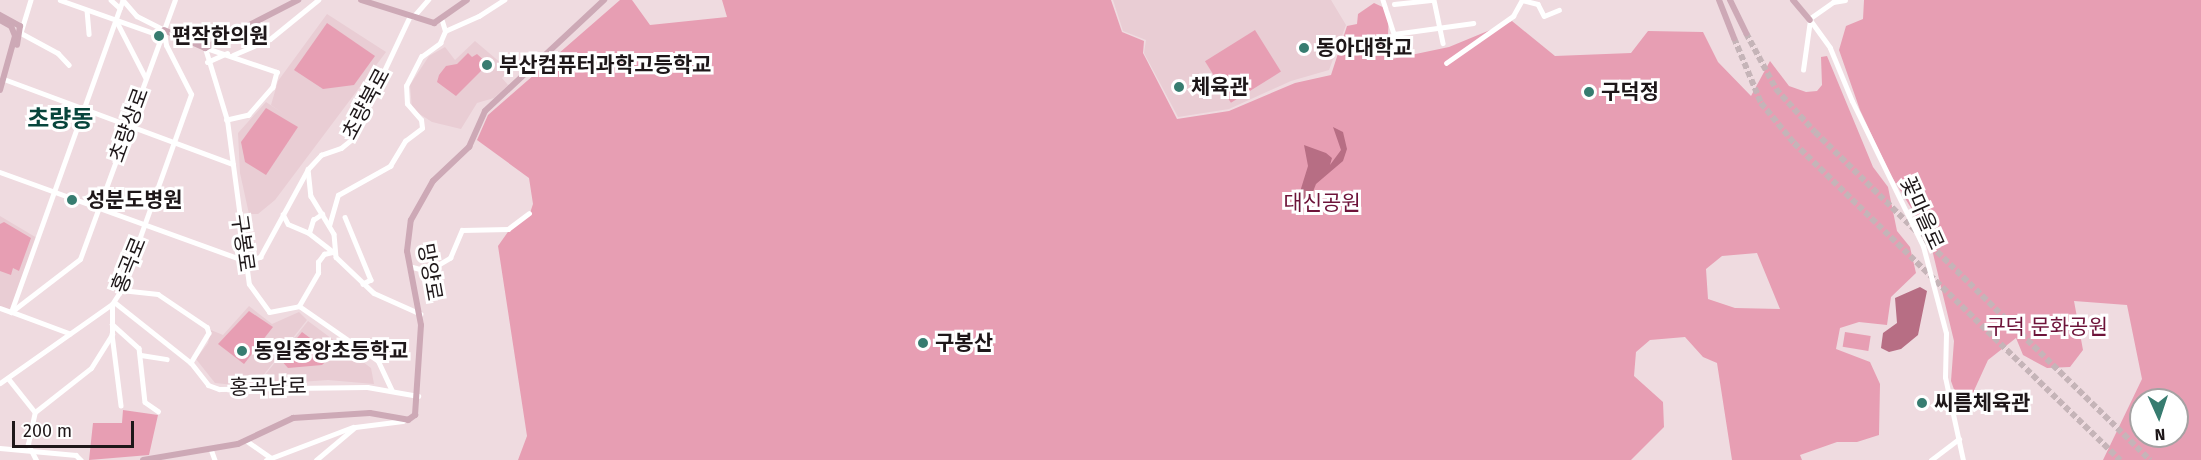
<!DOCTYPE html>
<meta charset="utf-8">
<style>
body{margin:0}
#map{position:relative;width:2201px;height:460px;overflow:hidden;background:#efdbe0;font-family:"Fira Sans","Noto Sans KR",sans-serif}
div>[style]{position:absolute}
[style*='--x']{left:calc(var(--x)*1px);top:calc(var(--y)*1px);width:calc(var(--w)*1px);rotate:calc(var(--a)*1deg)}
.built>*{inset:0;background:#e9cdd4}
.green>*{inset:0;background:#e79eb3;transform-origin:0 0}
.water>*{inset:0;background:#b76e84}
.secondary-tunnel>*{height:6px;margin-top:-3px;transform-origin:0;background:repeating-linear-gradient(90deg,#c5b4b8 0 6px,transparent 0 9px)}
.minor>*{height:4.5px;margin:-2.25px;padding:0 2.25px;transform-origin:2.25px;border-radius:2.25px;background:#fff}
.tertiary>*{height:5px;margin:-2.5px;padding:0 2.5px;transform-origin:2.5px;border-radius:2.5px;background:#fff}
.secondary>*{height:6px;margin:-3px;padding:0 3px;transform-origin:3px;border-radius:3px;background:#cda9b6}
.dots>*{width:16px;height:16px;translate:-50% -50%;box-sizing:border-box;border:3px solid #fff;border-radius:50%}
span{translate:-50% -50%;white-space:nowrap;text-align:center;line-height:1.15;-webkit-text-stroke:6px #fff;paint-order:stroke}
.poi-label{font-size:21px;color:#1e1719;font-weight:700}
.left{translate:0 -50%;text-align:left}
.street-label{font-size:21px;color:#1e1719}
.park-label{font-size:21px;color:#6d1339}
.quarter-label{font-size:24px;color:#07453c;font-weight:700}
.north{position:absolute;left:2129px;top:388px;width:60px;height:60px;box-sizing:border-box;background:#fff;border:2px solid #a5a2a3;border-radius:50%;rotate:177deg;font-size:16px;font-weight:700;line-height:24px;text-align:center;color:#1e1719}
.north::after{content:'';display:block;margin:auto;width:21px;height:27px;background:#377c70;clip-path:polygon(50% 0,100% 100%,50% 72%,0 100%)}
.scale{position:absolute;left:12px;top:421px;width:122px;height:27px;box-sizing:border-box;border:3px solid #1e1719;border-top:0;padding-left:8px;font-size:18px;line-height:21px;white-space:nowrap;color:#1e1719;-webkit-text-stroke:4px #fff;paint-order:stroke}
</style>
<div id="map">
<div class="built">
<div style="clip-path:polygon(1113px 0,1331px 0,1346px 25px,1329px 70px,1291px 81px,1229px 109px,1178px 117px,1144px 53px,1146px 40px,1123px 31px)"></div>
<div style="clip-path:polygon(327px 14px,386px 52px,275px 200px,258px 214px,249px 214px,240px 173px,238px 133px,266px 102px,284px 114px,271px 105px,278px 81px)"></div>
<div style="clip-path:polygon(475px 41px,509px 70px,502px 78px,508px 85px,494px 98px,477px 103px,461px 129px,432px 122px,412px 109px,410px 85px,429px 56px,445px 47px,455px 60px)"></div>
<div style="clip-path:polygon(0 216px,37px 238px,11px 312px,0 308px)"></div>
<div style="clip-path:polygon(249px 306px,272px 324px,299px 312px,307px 320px,254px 387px,215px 383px,196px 359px,208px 343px,211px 330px,223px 335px)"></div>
<div style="clip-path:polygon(308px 321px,371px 368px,374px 384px,328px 380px,257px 385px)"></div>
</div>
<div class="green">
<div style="clip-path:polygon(evenodd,620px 0,632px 0,650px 25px,727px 17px,722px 0,1111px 0,1122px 32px,1144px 41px,1143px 53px,1177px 119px,1229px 111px,1295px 83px,1331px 75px,1347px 26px,1357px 24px,1358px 14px,1374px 3px,1389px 10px,1387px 60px,1449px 47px,1512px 21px,1555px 56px,1631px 53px,1648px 31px,1703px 32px,1718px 62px,1751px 96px,1770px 61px,1789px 86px,1806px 92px,1817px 91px,1822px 85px,1821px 57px,1827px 56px,1873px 167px,1888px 187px,1897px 231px,1910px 247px,1916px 273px,1891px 297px,1887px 325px,1859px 322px,1840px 328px,1836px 349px,1870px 362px,1880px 384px,1879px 435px,1857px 442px,1837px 442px,1800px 455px,1802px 460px,1732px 460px,1717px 363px,1703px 357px,1685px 337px,1650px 340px,1636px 352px,1634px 376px,1663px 402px,1664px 427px,1631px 460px,518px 460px,527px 436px,498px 246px,510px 229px,530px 213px,533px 204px,529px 178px,477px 140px,488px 115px,620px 0,1757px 253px,1780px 309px,1735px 308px,1708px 299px,1706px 269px,1722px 256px,1757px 253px)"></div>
<div style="clip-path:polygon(evenodd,1864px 0,2201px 0,2201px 460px,2103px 460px,2142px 379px,2127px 305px,2074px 301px,2083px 350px,2070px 367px,2047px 368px,2023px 355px,2016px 338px,1988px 360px,1972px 395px,1973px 410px,1962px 412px,1951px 381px,1954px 341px,1929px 237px,1890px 174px,1860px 110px,1839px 50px,1846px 26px,1863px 19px,1864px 0,2141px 400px,2177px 400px,2177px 436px,2141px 436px,2141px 400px)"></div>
<div style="clip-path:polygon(327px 23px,375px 56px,354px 85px,323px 89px,294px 70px)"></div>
<div style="left:1255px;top:30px;width:49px;height:59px;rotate:58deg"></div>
<div style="clip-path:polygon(468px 53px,472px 57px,477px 54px,488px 64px,456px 96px,437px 82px,439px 75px,446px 66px,457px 64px)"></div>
<div style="clip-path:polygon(266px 108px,298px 127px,266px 175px,245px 162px,241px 142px)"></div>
<div style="clip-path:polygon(4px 222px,31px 238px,19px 271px,13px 268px,11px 275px,0 271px,0 224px)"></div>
<div style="clip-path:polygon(249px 311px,273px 327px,244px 364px,218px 344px)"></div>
<div style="clip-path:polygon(302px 332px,333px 355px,322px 365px,288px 368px,280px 359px)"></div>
<div style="left:1845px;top:332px;width:26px;height:15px;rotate:9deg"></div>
<div style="clip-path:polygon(123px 410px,158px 415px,149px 455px,89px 460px,93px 423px,122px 423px)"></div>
</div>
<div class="water">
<div style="clip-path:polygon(1333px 127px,1343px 132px,1347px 149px,1343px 161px,1316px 184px,1309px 202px,1304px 200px,1295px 207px,1293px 202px,1299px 195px,1308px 166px,1304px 145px,1326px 153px,1332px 158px,1330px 165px,1341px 150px)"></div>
<div style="clip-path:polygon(1920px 287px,1927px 291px,1918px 335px,1901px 349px,1889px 352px,1881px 348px,1883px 333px,1897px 323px,1895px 298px)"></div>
</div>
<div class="secondary-tunnel">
<div style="--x:1746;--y:33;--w:64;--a:61.8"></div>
<div style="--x:1776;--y:89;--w:58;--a:47.8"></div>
<div style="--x:1815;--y:132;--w:469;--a:44.4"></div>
<div style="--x:1734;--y:38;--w:70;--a:67.4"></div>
<div style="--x:1761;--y:103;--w:52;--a:50.5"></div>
<div style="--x:1794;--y:143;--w:455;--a:44.2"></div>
</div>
<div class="minor">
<div style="--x:31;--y:0;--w:34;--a:107"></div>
<div style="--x:21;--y:33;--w:42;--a:28.4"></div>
<div style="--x:58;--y:53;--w:16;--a:47"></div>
<div style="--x:60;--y:0;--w:108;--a:19.4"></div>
<div style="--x:111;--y:0;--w:12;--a:42"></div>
<div style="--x:1383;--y:0;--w:36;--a:72"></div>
<div style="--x:1434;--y:0;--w:44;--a:78.2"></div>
<div style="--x:1394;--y:4;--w:39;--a:-6"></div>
<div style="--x:87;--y:10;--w:24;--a:85"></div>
<div style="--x:413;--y:17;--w:23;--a:-49"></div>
<div style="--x:1809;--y:19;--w:29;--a:-35"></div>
<div style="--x:1833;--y:2;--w:12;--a:-9"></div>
<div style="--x:116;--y:20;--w:65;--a:62.7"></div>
<div style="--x:445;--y:31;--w:37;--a:-24"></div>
<div style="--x:479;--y:16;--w:30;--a:-33"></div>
<div style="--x:206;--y:48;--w:75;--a:18.7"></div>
<div style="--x:277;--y:72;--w:16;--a:105"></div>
<div style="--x:273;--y:87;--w:37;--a:131"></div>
<div style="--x:249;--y:115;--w:23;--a:167"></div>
<div style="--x:1396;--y:52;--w:18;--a:-96"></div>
<div style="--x:1394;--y:34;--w:80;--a:-7.9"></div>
<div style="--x:233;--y:55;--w:40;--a:-23.4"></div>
<div style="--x:270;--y:39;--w:62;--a:-39.1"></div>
<div style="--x:1446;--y:63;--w:82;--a:-35"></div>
<div style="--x:1513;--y:16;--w:18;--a:-61"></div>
<div style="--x:1522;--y:0;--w:16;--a:14"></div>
<div style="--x:1538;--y:4;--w:13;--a:63"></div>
<div style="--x:1544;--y:16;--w:16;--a:-22"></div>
<div style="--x:1803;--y:70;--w:50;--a:-82"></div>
<div style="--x:4;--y:79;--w:244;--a:20.4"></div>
<div style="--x:308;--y:169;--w:27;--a:84"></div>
<div style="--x:311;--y:196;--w:44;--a:58.8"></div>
<div style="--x:334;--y:234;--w:23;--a:85"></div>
<div style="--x:336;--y:257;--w:52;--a:43.5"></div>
<div style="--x:374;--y:293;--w:51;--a:24.1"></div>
<div style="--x:0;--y:172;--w:262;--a:19.9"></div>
<div style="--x:246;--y:261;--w:15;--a:-16"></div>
<div style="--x:260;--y:257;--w:100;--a:-61.4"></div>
<div style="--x:308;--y:169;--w:19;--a:-47"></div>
<div style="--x:321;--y:155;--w:21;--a:-19"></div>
<div style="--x:341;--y:148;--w:14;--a:-39"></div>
<div style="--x:352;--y:139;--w:136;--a:-64.8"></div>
<div style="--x:283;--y:214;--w:11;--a:63"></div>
<div style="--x:288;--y:224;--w:23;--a:23"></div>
<div style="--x:309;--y:233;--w:31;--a:38"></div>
<div style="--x:345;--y:217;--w:68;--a:67.6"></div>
<div style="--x:371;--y:280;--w:9;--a:153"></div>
<div style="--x:329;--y:226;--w:32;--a:-74"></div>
<div style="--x:338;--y:195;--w:60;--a:-29.1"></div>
<div style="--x:390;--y:166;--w:29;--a:-59"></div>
<div style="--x:405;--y:141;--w:21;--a:-37"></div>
<div style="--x:422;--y:128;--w:8;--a:-97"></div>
<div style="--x:421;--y:120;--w:21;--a:-131"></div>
<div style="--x:407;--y:104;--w:18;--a:-93"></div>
<div style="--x:406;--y:86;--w:33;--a:-63"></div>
<div style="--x:421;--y:57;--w:24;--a:-36"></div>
<div style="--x:440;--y:43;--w:13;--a:-67"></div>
<div style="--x:445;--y:31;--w:10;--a:-107"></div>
<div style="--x:309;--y:233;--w:14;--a:-73"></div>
<div style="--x:313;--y:220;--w:11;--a:-34"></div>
<div style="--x:409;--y:266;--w:20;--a:15"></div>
<div style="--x:428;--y:271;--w:26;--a:-31"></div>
<div style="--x:450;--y:258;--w:30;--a:-67"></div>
<div style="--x:462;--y:230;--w:46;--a:-1.2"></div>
<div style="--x:508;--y:229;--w:26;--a:-37"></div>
<div style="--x:121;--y:290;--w:37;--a:6"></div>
<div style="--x:158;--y:294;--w:59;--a:34"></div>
<div style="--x:207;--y:327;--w:6;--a:72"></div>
<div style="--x:209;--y:333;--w:35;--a:121"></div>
<div style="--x:299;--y:306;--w:38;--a:-60"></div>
<div style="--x:318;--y:273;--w:11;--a:-90"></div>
<div style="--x:318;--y:262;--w:10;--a:-53"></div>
<div style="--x:324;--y:254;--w:9;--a:-13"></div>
<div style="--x:112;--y:324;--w:36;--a:42"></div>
<div style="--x:139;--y:348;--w:54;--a:83.7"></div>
<div style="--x:145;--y:402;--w:16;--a:35"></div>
<div style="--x:70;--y:334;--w:63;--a:-159.6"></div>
<div style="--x:11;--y:312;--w:331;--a:-70.3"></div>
<div style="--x:123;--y:0;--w:21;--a:49"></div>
<div style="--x:137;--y:16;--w:30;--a:27"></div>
<div style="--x:112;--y:334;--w:72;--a:82.8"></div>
<div style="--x:141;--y:355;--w:26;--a:9"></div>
<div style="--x:8;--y:378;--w:43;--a:51.5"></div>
<div style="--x:247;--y:441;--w:29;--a:35"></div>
<div style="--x:0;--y:448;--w:76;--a:5.3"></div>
<div style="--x:76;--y:455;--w:7;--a:45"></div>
<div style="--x:211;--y:449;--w:12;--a:70"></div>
<div style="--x:266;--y:460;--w:93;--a:-20.8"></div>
<div style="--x:1931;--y:460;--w:35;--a:-37"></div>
</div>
<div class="tertiary">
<div style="--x:1810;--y:20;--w:34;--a:54"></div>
<div style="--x:1830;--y:48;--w:57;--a:67.5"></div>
<div style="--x:1852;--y:101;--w:161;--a:63.9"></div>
<div style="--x:1923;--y:246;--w:90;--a:75.2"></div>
<div style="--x:1946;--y:333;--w:44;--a:91.3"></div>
<div style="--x:1945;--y:377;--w:85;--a:77.8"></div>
<div style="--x:205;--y:48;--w:75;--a:73"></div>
<div style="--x:227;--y:120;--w:165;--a:82.4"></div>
<div style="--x:249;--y:284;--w:34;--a:54"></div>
<div style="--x:269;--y:312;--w:31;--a:-11"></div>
<div style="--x:299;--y:306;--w:96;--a:34.8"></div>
<div style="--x:378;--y:361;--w:33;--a:65"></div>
<div style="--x:207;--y:62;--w:22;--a:-24"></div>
<div style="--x:114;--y:302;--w:98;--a:38.4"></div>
<div style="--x:191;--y:363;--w:28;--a:52"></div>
<div style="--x:208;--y:385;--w:12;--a:20"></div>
<div style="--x:219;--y:389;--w:148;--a:-0.8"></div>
<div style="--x:367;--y:387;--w:52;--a:10"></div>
<div style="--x:0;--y:308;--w:12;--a:20"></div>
<div style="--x:11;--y:312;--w:87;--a:-37.5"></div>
<div style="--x:80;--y:259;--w:276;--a:-69.9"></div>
<div style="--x:0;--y:383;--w:137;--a:-35.2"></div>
<div style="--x:112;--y:304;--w:17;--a:-57"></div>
<div style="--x:121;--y:290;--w:208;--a:-70.3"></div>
<div style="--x:191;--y:94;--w:55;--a:-117"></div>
<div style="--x:166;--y:45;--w:15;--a:-98"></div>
<div style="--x:36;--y:460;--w:18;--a:-117"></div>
<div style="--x:28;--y:444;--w:33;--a:-78"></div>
<div style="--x:35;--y:412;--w:71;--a:-38.2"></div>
<div style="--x:91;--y:368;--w:40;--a:-58"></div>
<div style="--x:112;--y:334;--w:30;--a:-90"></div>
<div style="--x:316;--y:460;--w:51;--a:-40.2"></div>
<div style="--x:355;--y:427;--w:48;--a:-7.1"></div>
</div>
<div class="secondary">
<div style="--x:361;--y:0;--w:77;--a:17.5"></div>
<div style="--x:434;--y:23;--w:40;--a:-34.9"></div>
<div style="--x:1719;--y:0;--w:41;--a:68.5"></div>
<div style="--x:1730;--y:0;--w:37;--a:64"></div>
<div style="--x:1793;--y:0;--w:26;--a:50"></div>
<div style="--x:0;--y:15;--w:23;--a:29"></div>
<div style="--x:20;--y:26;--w:19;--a:99"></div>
<div style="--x:0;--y:20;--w:13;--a:29"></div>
<div style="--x:11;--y:26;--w:11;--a:68"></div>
<div style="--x:15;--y:36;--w:56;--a:105.5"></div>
<div style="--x:164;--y:30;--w:45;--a:23.7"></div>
<div style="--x:205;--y:48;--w:105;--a:-27.3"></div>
<div style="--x:143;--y:460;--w:96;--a:-9.6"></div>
<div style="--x:238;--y:444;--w:61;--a:-25.3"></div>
<div style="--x:293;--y:418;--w:77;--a:-3.7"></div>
<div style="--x:370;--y:413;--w:39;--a:10"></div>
<div style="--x:408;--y:420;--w:9;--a:-36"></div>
<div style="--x:415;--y:415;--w:90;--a:-86.2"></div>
<div style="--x:421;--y:325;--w:75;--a:-100.7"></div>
<div style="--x:407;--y:251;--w:31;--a:-83"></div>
<div style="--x:411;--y:220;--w:45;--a:-60.6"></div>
<div style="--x:433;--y:181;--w:50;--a:-43.4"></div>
<div style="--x:469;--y:147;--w:39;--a:-66"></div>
<div style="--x:485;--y:111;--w:163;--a:-43"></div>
</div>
<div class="dots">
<div style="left:159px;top:36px;background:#377c70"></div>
<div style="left:1304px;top:48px;background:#377c70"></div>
<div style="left:487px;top:65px;background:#377c70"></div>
<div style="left:1179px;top:87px;background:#377c70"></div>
<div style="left:1589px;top:92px;background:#377c70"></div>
<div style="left:72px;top:200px;background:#377c70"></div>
<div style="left:923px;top:343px;background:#377c70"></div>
<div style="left:242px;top:351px;background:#377c70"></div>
<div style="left:1922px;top:403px;background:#377c70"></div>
</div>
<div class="poi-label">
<span class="left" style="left:172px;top:36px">편작한의원</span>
<span class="left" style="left:1316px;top:48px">동아대학교</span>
<span class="left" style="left:499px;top:65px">부산컴퓨터과학고등학교</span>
<span class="left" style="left:1191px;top:87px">체육관</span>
<span class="left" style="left:1601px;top:92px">구덕정</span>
<span class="left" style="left:86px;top:200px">성분도병원</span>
<span class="left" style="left:935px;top:343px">구봉산</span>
<span class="left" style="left:254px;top:351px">동일중앙초등학교</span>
<span class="left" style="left:1934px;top:403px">씨름체육관</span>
</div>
<div class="street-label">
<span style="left:366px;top:104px;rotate:-62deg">초량북로</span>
<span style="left:129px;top:125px;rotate:-70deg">초량상로</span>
<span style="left:1922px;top:213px;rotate:66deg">꽃마을로</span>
<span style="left:243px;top:243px;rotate:82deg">구봉로</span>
<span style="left:129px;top:265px;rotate:-68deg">홍곡로</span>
<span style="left:430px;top:272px;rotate:80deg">망양로</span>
<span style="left:268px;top:387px;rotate:-1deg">홍곡남로</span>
</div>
<div class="park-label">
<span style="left:1322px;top:203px">대신공원</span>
<span style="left:2047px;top:327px">구덕 문화공원</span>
</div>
<div class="quarter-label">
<span style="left:60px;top:120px">초량동</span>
</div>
<div class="north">N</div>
<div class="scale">200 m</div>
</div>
